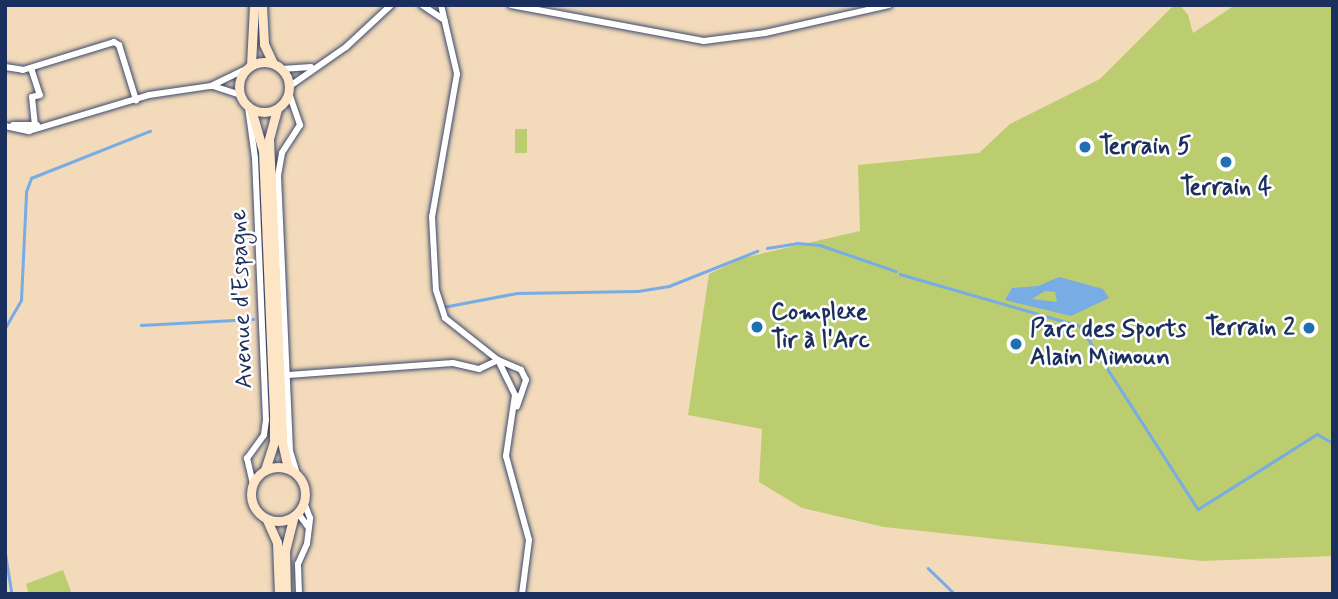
<!DOCTYPE html>
<meta charset="utf-8">
<style>
body{margin:0}
#map{position:relative;width:1338px;height:599px;overflow:hidden;background:#f2daba;font-family:Mynerve,sans-serif}
div>[style]{position:absolute}
[style*='--x']{left:calc(var(--x)*1px);top:calc(var(--y)*1px);width:calc(var(--w)*1px);rotate:calc(var(--a)*1deg)}
.green>*{inset:0;background:#bccd70;transform-origin:0 0}
.water>*{inset:0;background:#77ace4}
.stream>*{height:2.5px;margin:-1.25px;padding:0 1.25px;transform-origin:1.25px;border-radius:1.25px;background:#77ace4}
.roads{filter:drop-shadow(0 0 2px #3b496c) drop-shadow(0 0 2px #3b496c)}
.street>*{height:6px;margin:-3px;padding:0 3px;transform-origin:3px;border-radius:3px;background:#fff}
.secondary>*{height:9px;margin:-4.5px;padding:0 4.5px;transform-origin:4.5px;border-radius:4.5px;background:#fde5c5}
.secondary>.ring{margin:-4.5px;padding:0;box-sizing:content-box;background:none;border:9px solid #fde5c5;border-radius:50%}
.dots>*{width:19px;height:19px;translate:-50% -50%;box-sizing:border-box;border:4px solid #fff;border-radius:50%}
span{translate:-50% -50%;white-space:nowrap;text-align:center;line-height:1.15;-webkit-text-stroke:5px #fff;paint-order:stroke}
.poi-label{font-size:24px;color:#1b2f5e;font-weight:700}
.left{translate:0 -50%;text-align:left}
.right{translate:-100% -50%;text-align:right}
.street-label{font-size:24px;color:#1b2f5e}
.frame{position:absolute;inset:0;border:7px solid #1b2f5e;pointer-events:none}
</style>
<div id="map">
<div class="green">
<div style="clip-path:polygon(1174px 5px,1180px 5px,1188px 15px,1193px 33px,1235px 5px,1333px 5px,1333px 556px,1202px 561px,884px 527px,802px 508px,759px 482px,762px 429px,688px 415px,709px 274px,743px 258px,860px 231px,858px 165px,979px 153px,1010px 124px,1100px 79px)"></div>
<div style="left:515px;top:129px;width:12px;height:24px"></div>
<div style="clip-path:polygon(63px 570px,72px 594px,29px 594px,26px 584px)"></div>
</div>
<div class="water">
<div style="clip-path:polygon(evenodd,1059px 277px,1103px 289px,1109px 298px,1071px 316px,1005px 300px,1012px 288px,1038px 286px,1059px 277px,1045px 291px,1055px 292px,1057px 302px,1032px 299px,1045px 291px)"></div>
</div>
<div class="stream">
<div style="--x:767;--y:248;--w:30;--a:-9"></div>
<div style="--x:797;--y:243;--w:23;--a:5"></div>
<div style="--x:820;--y:245;--w:80;--a:18.9"></div>
<div style="--x:900;--y:274;--w:187;--a:16.1"></div>
<div style="--x:1080;--y:326;--w:218;--a:57.2"></div>
<div style="--x:1198;--y:509;--w:141;--a:-32.2"></div>
<div style="--x:1317;--y:434;--w:18;--a:29"></div>
<div style="--x:443;--y:307;--w:75;--a:-10.7"></div>
<div style="--x:517;--y:293;--w:121;--a:-0.9"></div>
<div style="--x:638;--y:291;--w:31;--a:-9"></div>
<div style="--x:669;--y:286;--w:95;--a:-21.7"></div>
<div style="--x:141;--y:325;--w:112;--a:-3.1"></div>
<div style="--x:5;--y:328;--w:32;--a:-60"></div>
<div style="--x:21;--y:300;--w:108;--a:-87.3"></div>
<div style="--x:26;--y:192;--w:15;--a:-70"></div>
<div style="--x:31;--y:178;--w:128;--a:-21.6"></div>
<div style="--x:5;--y:551;--w:44;--a:80.8"></div>
<div style="--x:928;--y:568;--w:37;--a:44"></div>
</div>
<div class="roads">
<div class="street">
<div style="--x:422;--y:5;--w:27;--a:34"></div>
<div style="--x:441;--y:5;--w:71;--a:76.9"></div>
<div style="--x:457;--y:74;--w:145;--a:99.9"></div>
<div style="--x:432;--y:217;--w:73;--a:86.9"></div>
<div style="--x:436;--y:290;--w:29;--a:72"></div>
<div style="--x:445;--y:318;--w:68;--a:38.4"></div>
<div style="--x:498;--y:360;--w:39;--a:64"></div>
<div style="--x:515;--y:395;--w:62;--a:98.4"></div>
<div style="--x:506;--y:456;--w:87;--a:74.7"></div>
<div style="--x:529;--y:540;--w:54;--a:97.4"></div>
<div style="--x:511;--y:5;--w:196;--a:10.6"></div>
<div style="--x:704;--y:41;--w:62;--a:-7.5"></div>
<div style="--x:765;--y:33;--w:127;--a:-12.7"></div>
<div style="--x:5;--y:67;--w:18;--a:9"></div>
<div style="--x:23;--y:70;--w:95;--a:-17.1"></div>
<div style="--x:114;--y:42;--w:6;--a:31"></div>
<div style="--x:119;--y:45;--w:58;--a:72.8"></div>
<div style="--x:31;--y:68;--w:28;--a:72"></div>
<div style="--x:40;--y:95;--w:8;--a:166"></div>
<div style="--x:32;--y:97;--w:28;--a:84"></div>
<div style="--x:282;--y:69;--w:29;--a:-4"></div>
<div style="--x:213;--y:86;--w:28;--a:18"></div>
<div style="--x:290;--y:86;--w:68;--a:-34.9"></div>
<div style="--x:346;--y:47;--w:62;--a:-43"></div>
<div style="--x:289;--y:93;--w:34;--a:71"></div>
<div style="--x:300;--y:125;--w:33;--a:123"></div>
<div style="--x:282;--y:153;--w:23;--a:100"></div>
<div style="--x:278;--y:176;--w:275;--a:87.5"></div>
<div style="--x:290;--y:451;--w:24;--a:73"></div>
<div style="--x:248;--y:107;--w:51;--a:82.2"></div>
<div style="--x:255;--y:158;--w:262;--a:87.6"></div>
<div style="--x:266;--y:420;--w:15;--a:98"></div>
<div style="--x:264;--y:435;--w:29;--a:126"></div>
<div style="--x:247;--y:458;--w:26;--a:77"></div>
<div style="--x:13;--y:125;--w:24;--a:0"></div>
<div style="--x:5;--y:126;--w:25;--a:12"></div>
<div style="--x:29;--y:131;--w:125;--a:-16.7"></div>
<div style="--x:149;--y:95;--w:63;--a:-8.3"></div>
<div style="--x:211;--y:86;--w:39;--a:-26"></div>
<div style="--x:288;--y:375;--w:165;--a:-4.2"></div>
<div style="--x:453;--y:363;--w:27;--a:13"></div>
<div style="--x:479;--y:369;--w:21;--a:-25"></div>
<div style="--x:498;--y:360;--w:25;--a:23"></div>
<div style="--x:521;--y:370;--w:11;--a:63"></div>
<div style="--x:526;--y:380;--w:28;--a:109"></div>
<div style="--x:298;--y:513;--w:17;--a:54"></div>
<div style="--x:299;--y:594;--w:30;--a:-92"></div>
<div style="--x:298;--y:564;--w:22;--a:-66"></div>
<div style="--x:307;--y:544;--w:26;--a:-83"></div>
<div style="--x:310;--y:518;--w:17;--a:-111"></div>
</div>
<div class="secondary">
<div style="--x:262;--y:5;--w:39;--a:87"></div>
<div style="--x:264;--y:44;--w:21;--a:65"></div>
<div class="ring" style="left:239px;top:62px;width:41px;height:41px"></div>
<div style="--x:251;--y:65;--w:60;--a:-87.1"></div>
<div style="--x:251;--y:109;--w:44;--a:74.1"></div>
<div style="--x:263;--y:151;--w:268;--a:87.6"></div>
<div style="--x:274;--y:419;--w:23;--a:90"></div>
<div style="--x:274;--y:442;--w:29;--a:108"></div>
<div style="--x:277;--y:109;--w:31;--a:105"></div>
<div style="--x:269;--y:139;--w:303;--a:87.5"></div>
<div style="--x:282;--y:442;--w:27;--a:77"></div>
<div class="ring" style="left:251px;top:467px;width:45px;height:45px"></div>
<div style="--x:267;--y:520;--w:24;--a:66"></div>
<div style="--x:277;--y:542;--w:52;--a:87.8"></div>
<div style="--x:286;--y:594;--w:43;--a:-91.3"></div>
<div style="--x:285;--y:551;--w:36;--a:-76"></div>
</div>
</div>
<div class="dots">
<div style="left:1085px;top:147px;background:#1f6fb2"></div>
<div style="left:1226px;top:162px;background:#1f6fb2"></div>
<div style="left:757px;top:327px;background:#1f6fb2"></div>
<div style="left:1309px;top:328px;background:#1f6fb2"></div>
<div style="left:1016px;top:344px;background:#1f6fb2"></div>
</div>
<div class="poi-label">
<span class="left" style="left:1099px;top:147px">Terrain 5</span>
<span style="left:1226px;top:188px">Terrain 4</span>
<span class="left" style="left:771px;top:327px">Complexe<br>Tir à l'Arc</span>
<span class="right" style="left:1295px;top:328px">Terrain 2</span>
<span class="left" style="left:1030px;top:344px">Parc des Sports<br>Alain Mimoun</span>
</div>
<div class="street-label">
<span style="left:242px;top:299px;rotate:-92deg">Avenue d'Espagne</span>
</div>
<div class="frame"></div>
</div>
